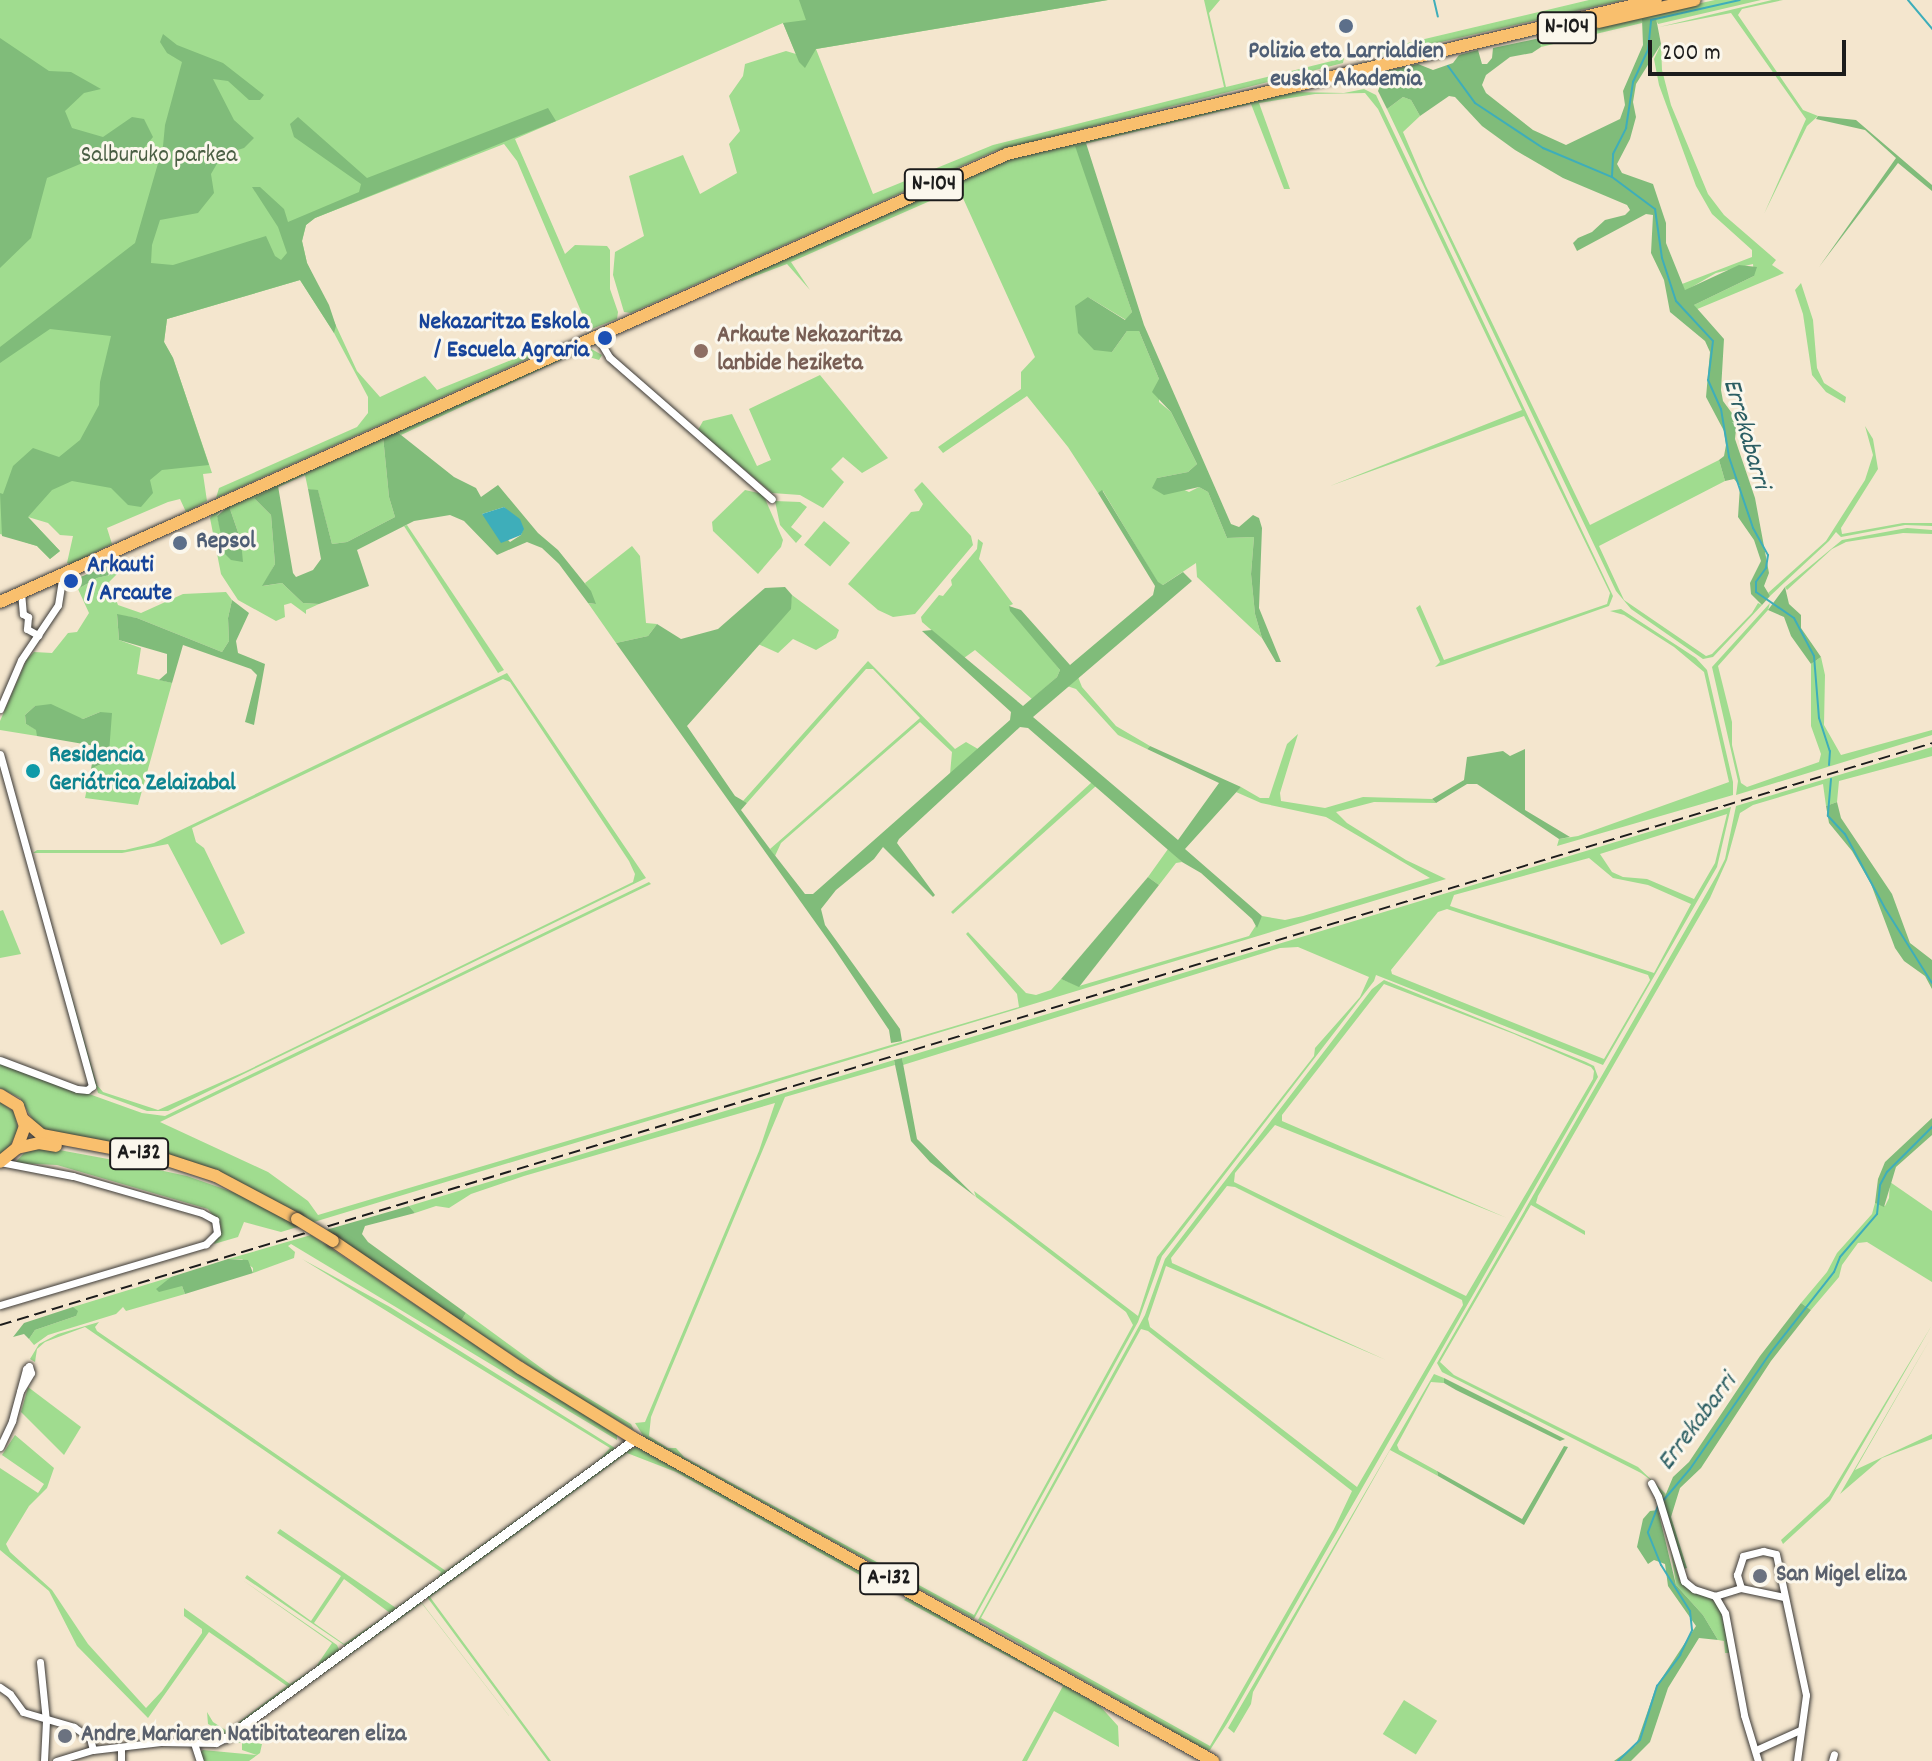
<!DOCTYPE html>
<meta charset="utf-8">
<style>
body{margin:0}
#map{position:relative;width:1932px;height:1761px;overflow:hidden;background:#f4e6ce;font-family:Dekko,sans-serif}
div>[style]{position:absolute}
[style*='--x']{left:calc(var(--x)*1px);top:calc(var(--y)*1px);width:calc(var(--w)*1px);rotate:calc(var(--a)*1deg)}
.green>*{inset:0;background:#a0dc8f;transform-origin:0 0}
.forest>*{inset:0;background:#80bc7a}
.water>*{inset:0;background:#3eaeba}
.stream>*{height:2px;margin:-1px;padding:0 1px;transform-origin:1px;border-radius:1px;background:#3eaeba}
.roads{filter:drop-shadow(0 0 2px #3c3a37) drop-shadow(0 0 2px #3c3a37)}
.minor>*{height:7px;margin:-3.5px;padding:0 3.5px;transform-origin:3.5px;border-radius:3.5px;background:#fff}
.tertiary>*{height:9px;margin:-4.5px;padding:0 4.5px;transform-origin:4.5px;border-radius:4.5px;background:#fff}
.primary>*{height:12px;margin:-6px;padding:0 6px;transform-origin:6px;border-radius:6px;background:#f9bf6d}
.rail>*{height:2px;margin-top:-1px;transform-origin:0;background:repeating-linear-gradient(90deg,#1c1c1c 0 12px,transparent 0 18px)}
.bridges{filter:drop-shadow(0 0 2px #3c3a37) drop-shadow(0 0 2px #3c3a37)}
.primary-bridge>*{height:12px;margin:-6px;padding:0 6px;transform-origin:6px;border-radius:6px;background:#f9bf6d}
.dots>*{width:22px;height:22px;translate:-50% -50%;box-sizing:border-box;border:4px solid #fbf7ec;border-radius:50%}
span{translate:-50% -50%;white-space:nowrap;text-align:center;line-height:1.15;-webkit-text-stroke:6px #fbf7ec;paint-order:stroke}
.shield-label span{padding:2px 6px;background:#fbf7ec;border:2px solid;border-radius:6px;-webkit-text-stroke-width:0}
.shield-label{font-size:22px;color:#1c1c1c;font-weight:700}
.service-label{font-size:24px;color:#4e5e75;font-weight:700}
.left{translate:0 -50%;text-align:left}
.park-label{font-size:24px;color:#4a5f44}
.transit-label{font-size:24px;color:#164399;font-weight:700}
.right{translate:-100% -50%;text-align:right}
.education-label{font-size:24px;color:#785e54;font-weight:700}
.culture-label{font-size:24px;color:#0d838f;font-weight:700}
.worship-label{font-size:24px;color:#5b616d;font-weight:700}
.water-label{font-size:26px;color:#2b5e63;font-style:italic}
.scale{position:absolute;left:1648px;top:40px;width:198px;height:36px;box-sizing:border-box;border:4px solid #1c1c1c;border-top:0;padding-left:10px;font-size:24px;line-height:28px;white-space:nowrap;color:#1c1c1c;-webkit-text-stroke:6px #fbf7ec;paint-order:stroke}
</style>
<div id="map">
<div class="green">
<div style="clip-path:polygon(0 0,1108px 0,816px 49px,873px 194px,993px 145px,1224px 87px,1204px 0,1220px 0,1209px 13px,1226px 87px,1344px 58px,1343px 63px,995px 151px,631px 313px,624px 312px,613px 275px,615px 252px,644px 236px,629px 176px,683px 155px,700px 194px,737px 173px,729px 144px,740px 131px,729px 96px,743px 76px,745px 64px,786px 51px,796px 54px,783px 23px,515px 139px,565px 254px,575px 245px,607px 246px,610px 250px,610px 289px,618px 312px,617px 319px,589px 330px,517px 161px,504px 144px,315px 218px,306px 225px,302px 241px,307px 263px,357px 371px,380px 397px,425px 376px,437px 390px,519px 357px,530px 347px,534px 356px,216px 498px,219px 488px,357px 427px,368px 413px,368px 397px,334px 333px,300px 280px,167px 319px,164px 342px,173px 358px,212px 473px,203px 474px,207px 501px,186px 512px,180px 499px,168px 502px,107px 528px,112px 544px,71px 564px,67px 563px,73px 536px,60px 535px,48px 523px,28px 517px,60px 551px,50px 559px,37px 546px,0 534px)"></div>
<div style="clip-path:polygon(1589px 0,1624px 0,1376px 57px,1374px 51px)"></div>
<div style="clip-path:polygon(1715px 0,1761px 0,1658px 24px,1655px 18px,1642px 20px,1642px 23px,1541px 47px,1540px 38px)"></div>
<div style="clip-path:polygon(1772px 0,1783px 0,1742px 9px,1738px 15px,1803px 110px,1818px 116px,1807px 126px,1764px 214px,1806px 119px,1731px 13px,1659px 27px)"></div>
<div style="clip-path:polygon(1661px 44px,1662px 70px,1671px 105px,1708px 194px,1724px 215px,1776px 260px,1772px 265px,1784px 273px,1695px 310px,1694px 305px,1754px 276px,1753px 264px,1716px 273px,1685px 291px,1682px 284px,1752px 257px,1752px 250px,1712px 214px,1696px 186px,1659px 85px,1654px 59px)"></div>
<div style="clip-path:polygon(1364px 89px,1376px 95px,1613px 596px,1609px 606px,1443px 665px,1435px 667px,1440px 662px,1416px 608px,1420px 605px,1444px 660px,1607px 604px,1610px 593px,1524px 416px,1330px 486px,1522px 410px,1378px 109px,1365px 93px,1315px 94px,1259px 103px,1290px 189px,1284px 189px,1251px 104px,1076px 146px,1132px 312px,1126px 320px,1088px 297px,1112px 352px,1127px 331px,1139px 331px,1159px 379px,1159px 402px,1171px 412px,1197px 464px,1188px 472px,1157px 478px,1189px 492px,1199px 487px,1208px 492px,1227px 538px,1254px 537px,1251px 574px,1255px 614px,1262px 638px,1197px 577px,1196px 563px,1163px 585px,1158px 583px,1103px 491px,1098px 493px,1068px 447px,1027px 396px,943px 453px,938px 447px,1021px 389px,1021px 372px,1035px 357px,962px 196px,955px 190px,791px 262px,810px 290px,787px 264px,742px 281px,737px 278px,1002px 161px,1159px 121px,1295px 92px,1344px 93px)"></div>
<div style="clip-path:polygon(1403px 97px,1411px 100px,1420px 116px,1403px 132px,1426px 186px,1590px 525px,1719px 460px,1725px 481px,1599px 546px,1624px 600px,1706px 656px,1712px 654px,1752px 613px,1758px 603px,1762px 605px,1713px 657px,1703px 659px,1631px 609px,1616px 591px,1387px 109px)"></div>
<div style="clip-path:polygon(1801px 283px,1813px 320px,1817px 368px,1824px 383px,1846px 397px,1845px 403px,1826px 392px,1812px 375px,1803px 314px,1795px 290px)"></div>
<div style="clip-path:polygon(588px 347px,602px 355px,599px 360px,576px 353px,401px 435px,396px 431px)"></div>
<div style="clip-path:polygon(820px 375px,888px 458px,862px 473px,843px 457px,831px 469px,844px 482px,823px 508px,800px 495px,772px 493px,698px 430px,703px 421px,732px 414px,757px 466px,771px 460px,749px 409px)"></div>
<div style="clip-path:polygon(1865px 426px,1873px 439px,1878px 469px,1841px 528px,1842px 534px,1903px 523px,1932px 523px,1932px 526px,1905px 525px,1841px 537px,1836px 532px,1829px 541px,1770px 596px,1768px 593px,1826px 541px,1865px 480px,1873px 455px)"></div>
<div style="clip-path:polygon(383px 436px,389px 497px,395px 517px,347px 542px,332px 544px,318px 491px,308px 489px,305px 475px,254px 498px,271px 515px,275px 564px,263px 586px,282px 583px,303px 603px,319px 604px,306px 610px,306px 614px,291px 603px,284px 605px,285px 617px,276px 621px,238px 600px,221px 574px,210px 518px,213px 514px,221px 510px,217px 516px,222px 534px,241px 541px,229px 506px)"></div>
<div style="clip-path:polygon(922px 482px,971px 536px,973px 545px,915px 614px,893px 617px,878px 610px,848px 584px,911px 512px,919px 511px,923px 504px,914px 490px)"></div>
<div style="clip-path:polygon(745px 490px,763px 494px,783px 540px,781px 547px,758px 574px,713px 531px,712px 522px)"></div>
<div style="clip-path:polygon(775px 501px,800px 502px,807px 507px,791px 527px,802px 536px,796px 543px,780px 525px)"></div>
<div style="left:824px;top:521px;width:34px;height:31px;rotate:40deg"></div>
<div style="clip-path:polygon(407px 525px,500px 664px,504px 670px,498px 673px,404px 526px)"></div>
<div style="clip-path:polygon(1907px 528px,1932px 530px,1932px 534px,1903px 533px,1846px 542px,1832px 549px,1787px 590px,1785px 587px,1842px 540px)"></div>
<div style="clip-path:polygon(978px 539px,983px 543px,979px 559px,1013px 604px,1009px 606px,1060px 670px,1057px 677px,1032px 699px,975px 650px,964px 658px,922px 622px,921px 617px,939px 595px,943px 596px,952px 585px,951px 580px,977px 549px)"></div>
<div style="clip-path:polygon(632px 546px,640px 556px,646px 623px,657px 624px,648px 636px,616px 643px,588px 603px,595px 604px,585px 583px)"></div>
<div style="clip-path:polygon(118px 573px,109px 582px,118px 605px,141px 613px,183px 594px,226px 592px,232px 600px,228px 618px,229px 641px,222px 652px,137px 618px,117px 615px,119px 640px,141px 648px,137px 674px,172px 683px,138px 805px,85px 798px,91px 769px,101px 764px,100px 712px,83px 719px,35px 706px,25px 715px,26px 724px,37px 730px,37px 736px,0 730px,0 721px,27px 659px,34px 652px,52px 653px,68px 633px,77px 632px,89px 613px,78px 589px,97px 578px)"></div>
<div style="clip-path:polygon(792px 595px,839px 630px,836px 638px,816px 650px,793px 639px,778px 653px,758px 644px,790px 609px)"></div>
<div style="clip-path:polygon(1770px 603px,1768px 610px,1718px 666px,1732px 722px,1732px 745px,1741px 783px,1747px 787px,1819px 762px,1821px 754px,1811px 726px,1811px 664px,1821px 657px,1825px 675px,1824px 725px,1841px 755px,1932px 730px,1932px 735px,1736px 795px,1738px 781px,1712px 667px)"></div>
<div style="clip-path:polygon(1621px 609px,1696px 658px,1707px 670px,1733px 782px,1733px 795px,1557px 846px,1559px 839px,1578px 836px,1729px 782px,1704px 672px,1674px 647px,1624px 615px,1610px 611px)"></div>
<div style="clip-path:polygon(868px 661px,955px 749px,966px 742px,978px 749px,950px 774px,952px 752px,920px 722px,781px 843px,775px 856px,770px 849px,920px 718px,873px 669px,866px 669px,747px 803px,743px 801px)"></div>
<div style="clip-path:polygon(507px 673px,646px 878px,168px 1111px,147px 1111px,98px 1093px,61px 972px,64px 970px,97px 1085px,103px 1092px,158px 1110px,244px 1072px,633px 882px,635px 874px,629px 861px,510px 682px,503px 679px,192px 828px,196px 842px,204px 848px,245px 933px,221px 945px,168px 844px,122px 853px,33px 853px,37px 850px,125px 850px,154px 843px)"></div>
<div style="clip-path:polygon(1078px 677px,1082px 687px,1116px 726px,1150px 746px,1147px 749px,1118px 735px,1076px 689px,1067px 686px)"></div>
<div style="clip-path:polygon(1298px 734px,1280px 793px,1281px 801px,1325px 808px,1363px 797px,1432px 799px,1436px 803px,1374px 802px,1336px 812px,1347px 823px,1406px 860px,1446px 879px,281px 1232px,244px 1222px,238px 1237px,214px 1244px,221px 1226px,208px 1209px,57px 1165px,15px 1163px,24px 1153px,43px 1147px,108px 1159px,187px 1176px,306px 1218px,229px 1178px,45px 1131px,34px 1122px,20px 1098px,0 1088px,0 1062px,142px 1113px,165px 1116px,649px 882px,651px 884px,160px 1122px,268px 1172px,308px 1201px,318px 1215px,1019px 1007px,1017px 994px,966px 934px,968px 932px,1026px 993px,1036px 995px,1051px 990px,1061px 979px,1079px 986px,1249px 936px,1262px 916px,1285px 920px,1303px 916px,1430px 878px,1326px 817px,1261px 803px,1236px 792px,1241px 787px,1260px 798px,1269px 798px,1287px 744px)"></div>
<div style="clip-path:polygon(1932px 747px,1932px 756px,1839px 781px,1837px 802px,1826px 806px,1823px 784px,1753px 805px,1740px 813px,1727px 860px,1710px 898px,1538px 1196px,1536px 1203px,1585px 1231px,1585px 1235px,1531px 1205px,1440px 1362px,1454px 1375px,1638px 1467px,1666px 1494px,1663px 1501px,1652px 1481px,1641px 1473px,1442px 1372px,1437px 1363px,1717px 875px,1725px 859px,1736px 806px)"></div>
<div style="clip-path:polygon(1092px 782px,1096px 786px,953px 914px,951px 912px)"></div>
<div style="clip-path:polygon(evenodd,1731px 807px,1717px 867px,1603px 1065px,1376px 975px,1374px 981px,1162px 1256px,1138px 1322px,974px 1619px,644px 1437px,635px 1423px,645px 1422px,759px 1151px,775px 1103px,524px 1176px,471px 1194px,449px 1208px,436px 1206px,415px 1213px,409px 1206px,894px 1060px,895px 1065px,785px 1097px,664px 1385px,651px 1417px,649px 1436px,668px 1448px,676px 1448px,684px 1457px,974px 1615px,1133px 1325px,1126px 1312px,976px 1197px,974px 1191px,1138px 1316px,1157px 1257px,1314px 1056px,1315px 1048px,1360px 997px,1369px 977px,1298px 947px,1280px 948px,903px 1065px,902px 1058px,1731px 807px,1727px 814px,1715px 863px,1694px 899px,1647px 879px,1623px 877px,1612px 872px,1600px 854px,1727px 814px,1731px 807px,1589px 858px,1613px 878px,1648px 885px,1691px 904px,1654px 973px,1450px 906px,1454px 895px,1589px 858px,1731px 807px,1447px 909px,1648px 975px,1650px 980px,1604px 1059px,1392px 974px,1391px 970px,1438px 912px,1447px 909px)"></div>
<div style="clip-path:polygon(1168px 849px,1182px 862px,1176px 863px,1159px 885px,1148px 877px)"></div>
<div style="clip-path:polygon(3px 910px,21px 954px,0 958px,0 911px)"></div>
<div style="clip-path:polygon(evenodd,1384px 980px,1586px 1062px,1594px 1066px,1598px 1077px,1228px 1722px,1210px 1750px,1206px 1750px,978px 1620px,1145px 1315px,1165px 1259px,1372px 989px,1384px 980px,1384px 984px,1514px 1034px,1591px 1067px,1594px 1071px,1593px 1079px,1466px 1296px,1234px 1182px,1235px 1173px,1275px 1125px,1507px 1218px,1282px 1121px,1282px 1115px,1384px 984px,1384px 980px,1227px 1186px,1235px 1187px,1462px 1300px,1463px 1305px,1357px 1487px,1150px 1327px,1148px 1319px,1166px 1266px,1386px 1360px,1172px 1263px,1171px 1258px,1227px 1186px,1384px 980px,1141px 1329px,1148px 1331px,1352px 1491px,1334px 1529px,1210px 1746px,981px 1618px,1141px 1329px)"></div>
<div style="clip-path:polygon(0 1102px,14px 1112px,18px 1129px,10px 1146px,0 1154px)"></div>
<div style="clip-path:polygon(1890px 1182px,1932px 1211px,1932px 1282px,1867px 1242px,1858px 1243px,1842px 1265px,1839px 1277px,1811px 1310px,1801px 1303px,1827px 1272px,1837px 1253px,1872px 1214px,1875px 1203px,1885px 1206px,1889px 1198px)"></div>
<div style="clip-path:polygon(311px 1235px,496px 1359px,617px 1435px,617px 1440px,291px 1244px,288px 1246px,295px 1252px,294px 1258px,253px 1273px,253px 1268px,242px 1259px,228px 1259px)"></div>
<div style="clip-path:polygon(evenodd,302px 1259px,390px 1307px,615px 1448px,614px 1451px,347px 1647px,245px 1578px,247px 1575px,311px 1621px,341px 1576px,277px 1533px,280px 1529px,396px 1608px,438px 1578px,441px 1572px,85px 1327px,45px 1342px,37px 1349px,35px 1362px,30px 1359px,39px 1344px,58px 1334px,99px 1322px,95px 1327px,97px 1331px,446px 1571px,598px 1461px,610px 1448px,302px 1259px,344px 1579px,390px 1613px,344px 1644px,314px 1623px,344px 1579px)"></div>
<div style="clip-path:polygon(171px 1277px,166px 1282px,182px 1286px,185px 1294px,126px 1311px,123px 1307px,116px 1314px,48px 1335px,34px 1345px,29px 1339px,35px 1330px,76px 1316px,73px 1307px)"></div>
<div style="clip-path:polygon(466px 1313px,555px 1378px,631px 1424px,634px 1430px,573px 1395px,461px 1321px)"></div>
<div style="clip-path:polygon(1932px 1325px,1830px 1501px,1783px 1544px,1781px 1540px,1829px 1496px)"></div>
<div style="clip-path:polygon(1932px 1336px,1855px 1470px,1932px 1434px,1932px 1439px,1882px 1458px,1840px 1494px)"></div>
<div style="clip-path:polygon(1434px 1374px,1444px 1378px,1444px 1383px,1431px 1382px,1397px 1445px,1399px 1450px,1437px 1471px,1438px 1476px,1390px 1450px,1253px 1692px,1251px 1704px,1234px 1733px,1228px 1728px)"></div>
<div style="clip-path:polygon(28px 1387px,81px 1427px,64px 1455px,21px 1412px)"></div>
<div style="clip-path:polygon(15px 1435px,54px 1468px,47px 1488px,29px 1506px,6px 1544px,10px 1552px,52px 1590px,88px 1644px,146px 1708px,162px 1691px,202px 1633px,202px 1629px,184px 1616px,184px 1608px,290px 1684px,315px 1668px,332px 1643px,241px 1579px,337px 1645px,340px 1652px,220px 1738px,218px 1729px,208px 1724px,207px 1712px,213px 1722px,227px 1731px,287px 1686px,209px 1632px,148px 1718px,77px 1646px,49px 1591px,0 1550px,0 1468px,38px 1493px,44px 1484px,2px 1455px)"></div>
<div style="clip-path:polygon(637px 1447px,885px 1584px,883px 1588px,676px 1472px,627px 1453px,430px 1597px,551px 1761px,548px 1761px,427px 1597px,628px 1450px)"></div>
<div style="clip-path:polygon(1671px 1552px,1680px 1581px,1691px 1591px,1712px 1599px,1720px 1609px,1731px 1653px,1725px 1653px,1724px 1641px,1718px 1640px,1703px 1615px,1676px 1585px)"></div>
<div style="clip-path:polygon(907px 1597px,1099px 1705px,1118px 1726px,1119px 1747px,1054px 1711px,1027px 1761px,1022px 1761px,1063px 1686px,904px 1600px)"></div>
<div style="clip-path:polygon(420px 1601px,544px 1761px,422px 1603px,238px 1735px,238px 1740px,262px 1744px,260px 1753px,249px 1761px,202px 1761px,199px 1753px,203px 1750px,257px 1755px,242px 1750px,242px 1743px,228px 1741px)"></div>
<div style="left:1404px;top:1700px;width:39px;height:40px;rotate:32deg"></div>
</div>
<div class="forest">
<div style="clip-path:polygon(799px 0,1108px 0,816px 49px,805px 68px,799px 62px,783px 23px,806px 20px)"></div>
<div style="clip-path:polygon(1656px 18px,1661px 44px,1636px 84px,1633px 102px,1636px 117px,1630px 139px,1617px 164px,1622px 173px,1653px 184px,1666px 223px,1666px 243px,1685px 290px,1739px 265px,1757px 267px,1754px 276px,1694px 305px,1724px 339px,1721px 390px,1723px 401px,1737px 420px,1735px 439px,1755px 498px,1769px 573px,1764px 586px,1770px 596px,1762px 605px,1751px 594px,1750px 583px,1761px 561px,1754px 540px,1738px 517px,1740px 486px,1734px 479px,1725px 481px,1719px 460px,1724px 456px,1726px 445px,1724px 431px,1706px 397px,1710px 352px,1705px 341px,1670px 312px,1664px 280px,1651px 253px,1653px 215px,1646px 214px,1577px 251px,1573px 243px,1578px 238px,1592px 232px,1605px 220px,1625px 215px,1630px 210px,1627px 205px,1563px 178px,1515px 150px,1482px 126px,1455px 97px,1449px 96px,1420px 116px,1411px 100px,1403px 97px,1387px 109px,1378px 91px,1386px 71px,1418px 64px,1433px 70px,1453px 63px,1459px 55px,1478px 50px,1482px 64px,1487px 64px,1492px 58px,1493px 48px,1540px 38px,1541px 47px,1532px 53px,1510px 57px,1486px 75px,1482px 85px,1486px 93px,1533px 130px,1566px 145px,1620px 119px,1625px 105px,1623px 91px,1643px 45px,1642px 19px)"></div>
<div style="clip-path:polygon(163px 34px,177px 45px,223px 63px,264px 95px,260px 100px,249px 100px,228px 81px,213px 79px,234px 120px,254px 138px,244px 148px,222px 155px,211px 174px,214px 193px,198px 213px,160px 220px,152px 245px,151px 263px,173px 265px,266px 236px,275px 256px,281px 260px,287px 253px,278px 227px,252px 187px,260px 187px,284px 209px,288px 222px,359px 192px,361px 184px,294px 137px,290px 124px,298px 117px,367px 178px,548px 108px,556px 121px,315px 218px,306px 225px,302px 241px,307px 263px,329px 305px,336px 326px,334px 333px,300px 280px,167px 319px,164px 342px,173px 358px,209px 465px,162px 470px,150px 480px,153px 493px,141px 507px,128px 505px,111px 488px,72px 481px,52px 490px,28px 517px,60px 551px,50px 559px,37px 546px,2px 536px,0 493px,3px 494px,13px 466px,33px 448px,59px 457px,80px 440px,99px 405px,100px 382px,111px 336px,50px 329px,0 363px,0 347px,135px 243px,163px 146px,165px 125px,182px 62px,167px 53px,160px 42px)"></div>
<div style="clip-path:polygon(0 38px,49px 71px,71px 72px,101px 89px,84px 93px,65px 111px,72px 128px,103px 137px,132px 117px,144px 119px,153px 137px,139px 154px,118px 161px,92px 159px,47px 178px,31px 238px,0 268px)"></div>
<div style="clip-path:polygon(1818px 116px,1856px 120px,1932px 185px,1932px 191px,1898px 163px,1819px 267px,1896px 158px,1865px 130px,1816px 119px)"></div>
<div style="clip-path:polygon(1086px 143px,1144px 325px,1231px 524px,1239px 527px,1253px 515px,1259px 518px,1262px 528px,1259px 608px,1281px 662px,1276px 662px,1262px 638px,1255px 614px,1251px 574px,1254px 537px,1227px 538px,1208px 492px,1199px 487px,1164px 495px,1152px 488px,1157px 478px,1188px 472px,1197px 464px,1171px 412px,1152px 392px,1159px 379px,1139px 331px,1127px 331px,1112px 352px,1094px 350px,1078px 333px,1075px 306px,1088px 297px,1125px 320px,1132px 312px,1075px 146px)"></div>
<div style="clip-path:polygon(evenodd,396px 431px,454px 477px,476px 488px,481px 497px,498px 485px,538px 533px,558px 550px,591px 591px,596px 604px,588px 603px,559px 564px,542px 548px,527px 542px,497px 555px,464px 521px,450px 515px,414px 521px,357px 550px,369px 586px,319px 604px,303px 603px,282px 583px,262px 586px,275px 564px,271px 515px,254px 498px,278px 486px,293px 573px,296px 577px,313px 570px,321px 559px,308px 489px,318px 490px,332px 544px,347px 542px,395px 517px,389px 497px,383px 436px,396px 431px,504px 507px,523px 529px,521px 535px,510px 542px,482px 514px,504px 507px)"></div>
<div style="clip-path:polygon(1102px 490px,1158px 582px,1163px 585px,1183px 572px,1192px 581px,1033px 717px,1178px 840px,1219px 783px,1147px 749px,1150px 746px,1241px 787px,1185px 849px,1262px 916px,1257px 928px,1252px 919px,1201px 873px,1182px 862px,1028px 728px,1020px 727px,899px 839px,897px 843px,935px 895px,933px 897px,883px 847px,874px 859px,836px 890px,821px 909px,825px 925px,900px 1029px,902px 1041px,891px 1043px,889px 1030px,833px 947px,616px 643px,648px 636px,657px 624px,681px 639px,718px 629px,765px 588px,785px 587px,792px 595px,791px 609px,687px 726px,735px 796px,747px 803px,741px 810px,770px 849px,805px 894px,813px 894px,1010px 720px,1011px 712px,922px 631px,932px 630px,1023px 706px,1057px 677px,1060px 670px,1010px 611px,1009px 606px,1021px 610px,1070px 665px,1153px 595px,1155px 586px,1098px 493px)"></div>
<div style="clip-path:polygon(229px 506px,241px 541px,243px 562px,231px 560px,225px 554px,217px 516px)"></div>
<div style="clip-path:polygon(124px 559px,125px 565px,118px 573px,97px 578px,78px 589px,78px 578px)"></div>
<div style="clip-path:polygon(1785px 587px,1789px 604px,1801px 615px,1801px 628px,1821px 657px,1811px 664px,1791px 636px,1784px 617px,1768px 610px)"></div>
<div style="clip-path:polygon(232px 600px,249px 613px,236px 641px,238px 653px,265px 664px,254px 725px,245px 722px,257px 675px,251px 669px,183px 645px,172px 683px,159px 680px,167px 673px,167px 654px,119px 640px,117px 614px,137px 618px,222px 652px,229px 641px,228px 618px)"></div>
<div style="clip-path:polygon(51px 704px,83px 719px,100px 712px,112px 713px,109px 753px,101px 764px,91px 769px,95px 746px,37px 736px,36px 730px,26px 724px,25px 715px,35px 706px)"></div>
<div style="clip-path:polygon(1525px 749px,1525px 810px,1570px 837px,1559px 839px,1477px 784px,1467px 784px,1436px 803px,1432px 799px,1464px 780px,1467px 757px,1503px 751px,1510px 756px)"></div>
<div style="clip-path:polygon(1837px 802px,1841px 818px,1892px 894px,1910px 943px,1932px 960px,1932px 989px,1925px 976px,1904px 961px,1895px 948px,1871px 884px,1852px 851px,1829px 823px,1826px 806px)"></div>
<div style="clip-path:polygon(1148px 877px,1159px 885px,1079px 987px,1061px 979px)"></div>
<div style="clip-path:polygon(902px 1058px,917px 1139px,976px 1197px,930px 1162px,911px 1141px,894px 1060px)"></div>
<div style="clip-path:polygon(1932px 1118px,1932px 1135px,1896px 1167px,1884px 1207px,1875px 1203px,1878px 1179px,1885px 1162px)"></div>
<div style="clip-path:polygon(409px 1206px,415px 1213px,365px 1226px,362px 1234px,368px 1242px,466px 1313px,461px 1321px,326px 1230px)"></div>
<div style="clip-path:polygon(228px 1259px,248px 1260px,253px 1273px,185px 1294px,182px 1286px,159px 1292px,156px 1289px,171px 1277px)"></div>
<div style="clip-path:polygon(1801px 1303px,1811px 1310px,1771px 1361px,1701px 1468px,1680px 1488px,1671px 1517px,1687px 1568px,1680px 1570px,1663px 1501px,1673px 1477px,1689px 1462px,1760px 1356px)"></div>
<div style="clip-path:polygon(73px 1307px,78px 1311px,76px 1316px,35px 1330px,29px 1339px,24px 1334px,13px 1337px,24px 1323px)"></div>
<div style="clip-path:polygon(1444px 1378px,1565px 1439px,1560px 1441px,1456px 1390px,1444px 1383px)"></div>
<div style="clip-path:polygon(1564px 1446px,1568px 1447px,1524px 1525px,1438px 1476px,1437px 1471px,1522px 1519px)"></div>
<div style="clip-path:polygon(1658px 1510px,1676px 1585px,1703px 1615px,1718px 1640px,1699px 1638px,1668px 1688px,1650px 1742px,1631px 1761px,1614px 1761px,1636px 1745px,1656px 1687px,1696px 1626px,1668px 1586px,1665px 1564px,1654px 1560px,1648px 1564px,1637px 1547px,1643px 1519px,1650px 1511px)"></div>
</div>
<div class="water">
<div style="clip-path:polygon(504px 507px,520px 519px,524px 529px,521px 535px,501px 543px,482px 514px)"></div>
</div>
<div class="stream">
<div style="--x:1434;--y:0;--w:17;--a:77"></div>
<div style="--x:1908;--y:0;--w:38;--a:50"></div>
<div style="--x:1448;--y:66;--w:46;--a:53.9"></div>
<div style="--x:1475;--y:103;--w:82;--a:33.5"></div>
<div style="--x:1543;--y:148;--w:75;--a:22.8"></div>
<div style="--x:1612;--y:177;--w:54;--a:36.7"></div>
<div style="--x:1655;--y:209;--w:49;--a:81.9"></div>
<div style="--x:1662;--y:258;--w:45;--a:72"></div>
<div style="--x:1676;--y:301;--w:54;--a:47.2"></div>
<div style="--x:1713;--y:341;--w:39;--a:97"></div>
<div style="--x:1708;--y:380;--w:32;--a:66"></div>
<div style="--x:1721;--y:409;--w:49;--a:80.5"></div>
<div style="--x:1729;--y:457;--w:75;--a:71.3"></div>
<div style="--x:1753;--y:528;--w:31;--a:61"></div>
<div style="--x:1768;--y:555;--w:13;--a:99"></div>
<div style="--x:1766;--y:568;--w:17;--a:126"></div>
<div style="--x:1756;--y:582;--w:10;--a:90"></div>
<div style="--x:1756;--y:592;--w:46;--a:34.4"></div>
<div style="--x:1794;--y:618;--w:43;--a:62.2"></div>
<div style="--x:1814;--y:656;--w:62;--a:85.4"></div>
<div style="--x:1819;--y:718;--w:35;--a:72"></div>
<div style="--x:1830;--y:751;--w:14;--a:94"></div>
<div style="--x:1612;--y:176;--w:22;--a:-87"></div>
<div style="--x:1613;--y:154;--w:29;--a:-63"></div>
<div style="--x:1626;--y:128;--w:47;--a:-81.3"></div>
<div style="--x:1633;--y:82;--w:35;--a:-65"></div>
<div style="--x:1648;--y:50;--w:30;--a:-84"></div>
<div style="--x:1651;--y:20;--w:91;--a:-12.7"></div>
<div style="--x:1831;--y:779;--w:37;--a:95"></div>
<div style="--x:1828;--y:816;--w:25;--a:47"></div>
<div style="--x:1845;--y:834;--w:86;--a:61.7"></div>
<div style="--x:1886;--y:910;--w:86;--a:57.8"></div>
<div style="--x:1662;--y:1502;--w:43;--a:-49.7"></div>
<div style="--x:1690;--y:1469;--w:142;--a:-55.3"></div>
<div style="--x:1771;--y:1352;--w:102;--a:-51.8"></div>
<div style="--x:1834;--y:1272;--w:16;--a:-68"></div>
<div style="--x:1840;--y:1257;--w:57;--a:-49.3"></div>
<div style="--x:1877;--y:1214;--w:29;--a:-84"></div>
<div style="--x:1880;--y:1185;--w:15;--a:-62"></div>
<div style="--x:1887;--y:1172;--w:64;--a:-45"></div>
<div style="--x:1618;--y:1761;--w:30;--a:-44"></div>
<div style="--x:1640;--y:1740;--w:57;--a:-72.5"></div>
<div style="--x:1657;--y:1686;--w:39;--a:-53"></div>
<div style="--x:1680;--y:1655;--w:28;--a:-64"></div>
<div style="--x:1692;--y:1630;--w:19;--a:-96"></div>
<div style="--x:1690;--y:1611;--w:54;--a:-122.2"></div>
<div style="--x:1661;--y:1565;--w:35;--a:-112"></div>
<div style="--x:1648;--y:1532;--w:28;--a:-69"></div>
</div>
<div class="roads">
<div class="minor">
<div style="--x:596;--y:335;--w:26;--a:59"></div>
<div style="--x:609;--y:357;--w:216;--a:41.1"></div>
<div style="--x:21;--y:592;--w:22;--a:85"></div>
<div style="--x:23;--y:614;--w:6;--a:31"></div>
<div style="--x:28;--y:617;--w:12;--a:95"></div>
<div style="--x:27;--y:629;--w:13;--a:29"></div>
<div style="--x:0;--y:709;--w:53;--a:-66.8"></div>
<div style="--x:21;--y:660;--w:66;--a:-56.1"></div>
<div style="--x:58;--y:605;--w:32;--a:-81"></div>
<div style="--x:0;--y:754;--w:345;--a:74.5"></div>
<div style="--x:92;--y:1086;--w:6;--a:141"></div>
<div style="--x:87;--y:1090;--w:10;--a:-174"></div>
<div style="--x:77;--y:1089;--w:82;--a:-159.4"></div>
<div style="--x:0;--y:1162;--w:74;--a:10.9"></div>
<div style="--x:73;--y:1176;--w:134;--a:16"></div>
<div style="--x:202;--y:1213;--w:15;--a:28"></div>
<div style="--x:215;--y:1220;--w:13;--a:81"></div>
<div style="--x:217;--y:1233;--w:16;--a:135"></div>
<div style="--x:206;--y:1244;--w:215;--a:163.5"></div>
<div style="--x:0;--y:1447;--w:29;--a:-65"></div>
<div style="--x:12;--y:1421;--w:54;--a:-74.9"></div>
<div style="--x:26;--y:1369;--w:4;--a:-45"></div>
<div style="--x:29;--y:1366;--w:7;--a:74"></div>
<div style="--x:31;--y:1373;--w:21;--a:121"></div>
<div style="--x:1651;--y:1483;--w:15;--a:62"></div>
<div style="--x:1658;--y:1496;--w:89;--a:73"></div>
<div style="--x:1684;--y:1581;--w:13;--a:39"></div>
<div style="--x:1694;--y:1589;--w:22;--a:18"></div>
<div style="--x:1741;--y:1588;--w:27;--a:163"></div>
<div style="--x:1715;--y:1596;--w:20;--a:60"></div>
<div style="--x:1725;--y:1613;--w:104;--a:79.4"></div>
<div style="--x:1744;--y:1715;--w:48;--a:73.1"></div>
<div style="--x:1784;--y:1597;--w:44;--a:-168.2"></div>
<div style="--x:1741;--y:1588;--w:14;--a:-107"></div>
<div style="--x:1737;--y:1575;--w:20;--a:-72"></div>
<div style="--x:1743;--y:1556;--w:21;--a:-14"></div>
<div style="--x:1763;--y:1551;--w:13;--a:13"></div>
<div style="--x:1776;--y:1554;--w:144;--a:78"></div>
<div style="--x:1806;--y:1695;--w:67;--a:97.8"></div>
<div style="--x:40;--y:1662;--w:59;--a:84.2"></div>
<div style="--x:46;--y:1721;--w:40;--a:92.9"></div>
<div style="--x:0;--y:1687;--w:12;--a:35"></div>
<div style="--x:10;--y:1694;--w:22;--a:54"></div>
<div style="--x:23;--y:1712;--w:53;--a:16.4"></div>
<div style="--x:74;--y:1727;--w:19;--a:35"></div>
<div style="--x:90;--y:1738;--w:12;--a:76"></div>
<div style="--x:194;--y:1743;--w:19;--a:72"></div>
<div style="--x:121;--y:1747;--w:14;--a:90"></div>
<div style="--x:1756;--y:1750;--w:48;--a:-24.4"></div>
<div style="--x:56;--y:1761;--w:39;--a:-17"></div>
<div style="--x:93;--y:1750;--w:68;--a:-6.7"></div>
<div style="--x:161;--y:1742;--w:55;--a:1"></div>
<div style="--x:216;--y:1743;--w:11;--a:-27"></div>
<div style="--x:1832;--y:1761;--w:7;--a:-74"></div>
</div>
<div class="tertiary">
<div style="--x:226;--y:1738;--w:507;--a:-36.17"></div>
</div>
<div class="primary">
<div style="--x:1598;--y:22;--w:99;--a:-12.8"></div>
<div style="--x:0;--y:602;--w:1102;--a:-23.98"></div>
<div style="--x:1007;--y:154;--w:667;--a:-13.35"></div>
<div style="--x:0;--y:1095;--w:21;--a:31"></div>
<div style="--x:18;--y:1106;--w:21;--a:71"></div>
<div style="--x:25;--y:1126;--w:23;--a:110"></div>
<div style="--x:17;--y:1148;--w:22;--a:141"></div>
<div style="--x:24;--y:1120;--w:23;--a:40"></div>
<div style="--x:42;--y:1135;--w:118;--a:10.7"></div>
<div style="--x:158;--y:1157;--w:61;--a:18.1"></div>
<div style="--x:216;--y:1176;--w:92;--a:28"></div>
<div style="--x:17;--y:1148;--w:23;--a:-13"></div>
<div style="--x:39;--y:1143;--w:17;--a:10"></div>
<div style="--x:333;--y:1241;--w:226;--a:34.2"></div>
<div style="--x:520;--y:1368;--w:135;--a:31.7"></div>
<div style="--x:635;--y:1439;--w:662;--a:29.12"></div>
</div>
</div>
<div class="rail">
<div style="--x:0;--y:1325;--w:2018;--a:-16.76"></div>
</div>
<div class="bridges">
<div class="primary-bridge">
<div style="--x:297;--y:1219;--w:42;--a:31.4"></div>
</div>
</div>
<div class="dots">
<div style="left:1346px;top:26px;background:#5c6f8a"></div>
<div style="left:605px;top:338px;background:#1a4fb4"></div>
<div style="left:701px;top:351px;background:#8d6e63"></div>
<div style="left:180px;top:543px;background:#5c6f8a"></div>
<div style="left:71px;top:581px;background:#1a4fb4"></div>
<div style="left:33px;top:771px;background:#0f9aa8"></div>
<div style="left:1760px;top:1576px;background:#6b7280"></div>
<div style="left:65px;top:1736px;background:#6b7280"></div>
</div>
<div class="shield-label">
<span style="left:1567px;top:28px">N-104</span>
<span style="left:934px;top:185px">N-104</span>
<span style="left:139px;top:1154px">A-132</span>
<span style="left:889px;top:1579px">A-132</span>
</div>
<div class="service-label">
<span style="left:1346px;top:67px">Polizia eta Larrialdien<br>euskal Akademia</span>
<span class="left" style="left:196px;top:543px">Repsol</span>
</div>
<div class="park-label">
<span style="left:159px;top:157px">Salburuko parkea</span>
</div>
<div class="transit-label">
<span class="right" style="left:589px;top:338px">Nekazaritza Eskola<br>/ Escuela Agraria</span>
<span class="left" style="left:87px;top:581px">Arkauti<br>/ Arcaute</span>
</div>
<div class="education-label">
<span class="left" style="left:717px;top:351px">Arkaute Nekazaritza<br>lanbide heziketa</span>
</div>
<div class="culture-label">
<span class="left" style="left:49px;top:771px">Residencia<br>Geriátrica Zelaizabal</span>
</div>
<div class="worship-label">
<span class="left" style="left:1776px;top:1576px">San Migel eliza</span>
<span class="left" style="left:81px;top:1736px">Andre Mariaren Natibitatearen eliza</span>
</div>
<div class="water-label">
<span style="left:1745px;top:434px;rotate:74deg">Errekabarri</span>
<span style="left:1698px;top:1423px;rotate:-53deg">Errekabarri</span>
</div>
<div class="scale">200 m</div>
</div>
